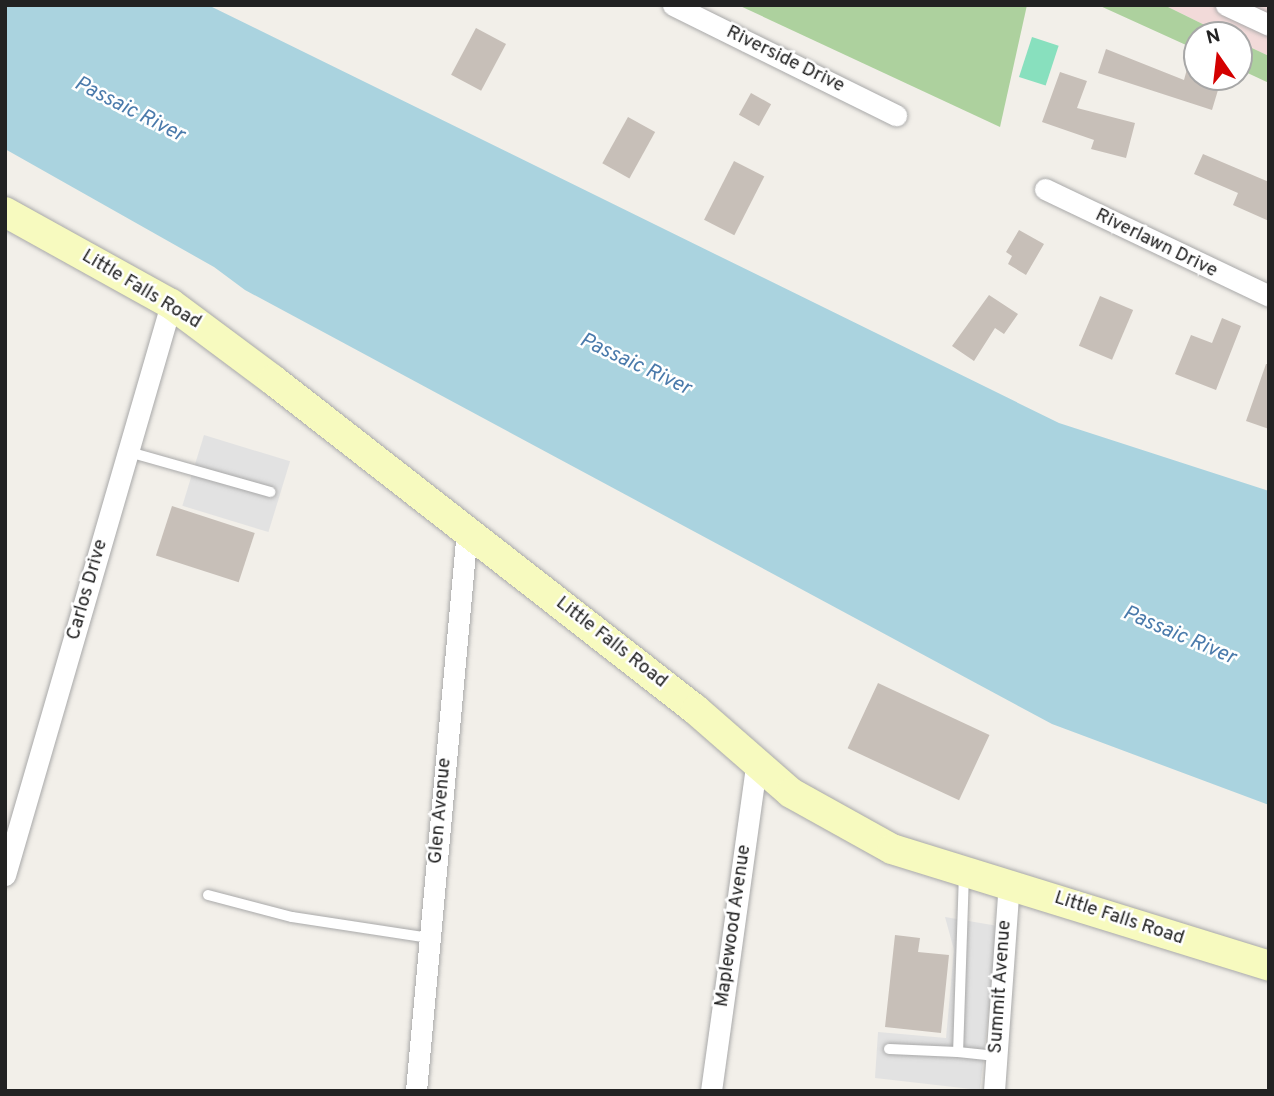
<!DOCTYPE html>
<style>
body{margin:0}
#map{position:relative;width:1274px;height:1096px;overflow:hidden;background:#f2efe9;font-family:Overpass,sans-serif}
div>[style]{position:absolute}
[style*='--x']{left:calc(var(--x)*1px);top:calc(var(--y)*1px);width:calc(var(--w)*1px);rotate:calc(var(--a)*1deg)}
.commercial>*{inset:0;background:#f2dad9}
.forest>*{inset:0;background:#add19e}
.pitch>*{inset:0;background:#88e0be;transform-origin:0 0}
.parking>*{inset:0;background:#e2e2e2;transform-origin:0 0}
.water>*{inset:0;background:#aad3df}
.building>*{inset:0;background:#c7bfb8;transform-origin:0 0}
.roads{filter:drop-shadow(0 0 2px #a9a9a9) drop-shadow(0 0 2px #a9a9a9)}
.lane>*{height:10px;margin:-5px;padding:0 5px;transform-origin:5px;border-radius:5px;background:#fff}
.street>*{height:21px;margin:-10.5px;padding:0 10.5px;transform-origin:10.5px;border-radius:10.5px;background:#fff}
.secondary>*{height:30px;margin:-15px;padding:0 15px;transform-origin:15px;border-radius:15px;background:#f7fabf}
span{translate:-50% -50%;white-space:nowrap;text-align:center;line-height:1.15;-webkit-text-stroke:5px #fff;paint-order:stroke}
.street-label{font-size:19px;color:#222}
.water-label{font-size:21px;color:#4a7aab;font-style:italic}
.frame{position:absolute;inset:0;border:7px solid #222;pointer-events:none}
.north{position:absolute;left:1183px;top:21px;width:70px;height:70px;box-sizing:border-box;background:#fff;border:2px solid #a7a7a7;border-radius:50%;rotate:346deg;font-size:19px;font-weight:700;line-height:28px;text-align:center;color:#222}
.north::after{content:'';display:block;margin:auto;width:24px;height:32px;background:#d40000;clip-path:polygon(50% 0,100% 100%,50% 72%,0 100%)}
</style>
<div id="map">
<div class="commercial">
<div style="clip-path:polygon(1164px 5px,1269px 5px,1269px 56px,1239px 42px,1239px 35px,1225px 35px)"></div>
</div>
<div class="forest">
<div style="clip-path:polygon(738px 5px,1027px 5px,1000px 127px)"></div>
<div style="clip-path:polygon(1098px 5px,1164px 5px,1225px 35px,1197px 35px,1197px 50px)"></div>
<div style="clip-path:polygon(1239px 42px,1269px 56px,1269px 83px,1239px 69px)"></div>
</div>
<div class="pitch">
<div style="left:1032px;top:37px;width:28px;height:42px;rotate:18deg"></div>
</div>
<div class="parking">
<div style="left:204px;top:435px;width:90px;height:74px;rotate:17deg"></div>
<div style="clip-path:polygon(945px 917px,998px 926px,980px 1090px,875px 1078px,878px 1032px,946px 1038px,954px 950px)"></div>
</div>
<div class="water">
<div style="clip-path:polygon(5px 5px,208px 5px,1059px 423px,1269px 491px,1269px 805px,1052px 724px,245px 290px,214px 267px,5px 149px)"></div>
</div>
<div class="building">
<div style="left:476px;top:28px;width:34px;height:53px;rotate:28deg"></div>
<div style="clip-path:polygon(1106px 49px,1184px 80px,1187px 69px,1221px 80px,1212px 110px,1098px 73px)"></div>
<div style="clip-path:polygon(1060px 72px,1087px 81px,1077px 108px,1135px 123px,1126px 158px,1091px 149px,1094px 140px,1042px 122px)"></div>
<div style="left:751px;top:93px;width:23px;height:25px;rotate:29deg"></div>
<div style="left:628px;top:117px;width:31px;height:53px;rotate:29deg"></div>
<div style="clip-path:polygon(1203px 154px,1269px 182px,1269px 221px,1233px 205px,1238px 193px,1194px 174px)"></div>
<div style="left:734px;top:161px;width:34px;height:66px;rotate:27deg"></div>
<div style="clip-path:polygon(1019px 230px,1044px 244px,1026px 275px,1008px 264px,1012px 256px,1006px 252px)"></div>
<div style="clip-path:polygon(989px 295px,1018px 314px,1004px 334px,995px 328px,974px 361px,952px 346px)"></div>
<div style="left:1100px;top:296px;width:36px;height:54px;rotate:23deg"></div>
<div style="clip-path:polygon(1222px 318px,1241px 326px,1216px 390px,1175px 374px,1191px 335px,1212px 343px)"></div>
<div style="clip-path:polygon(1266px 364px,1269px 364px,1269px 429px,1246px 421px)"></div>
<div style="left:172px;top:506px;width:87px;height:52px;rotate:18deg"></div>
<div style="left:878px;top:683px;width:123px;height:72px;rotate:25deg"></div>
<div style="clip-path:polygon(895px 935px,920px 938px,918px 952px,949px 955px,941px 1033px,885px 1027px)"></div>
</div>
<div class="roads">
<div class="lane">
<div style="--x:129;--y:452;--w:147;--a:15.8"></div>
<div style="--x:964;--y:873;--w:179;--a:91.9"></div>
<div style="--x:958;--y:1052;--w:38;--a:6"></div>
<div style="--x:208;--y:895;--w:87;--a:14.7"></div>
<div style="--x:292;--y:917;--w:139;--a:8.7"></div>
<div style="--x:889;--y:1049;--w:69;--a:2.5"></div>
</div>
<div class="street">
<div style="--x:673;--y:5;--w:249;--a:26.3"></div>
<div style="--x:1226;--y:5;--w:47;--a:24.9"></div>
<div style="--x:1045;--y:189;--w:248;--a:25.5"></div>
<div style="--x:5;--y:875;--w:595;--a:-73.79"></div>
<div style="--x:416;--y:1091;--w:563;--a:-84.81"></div>
<div style="--x:711;--y:1091;--w:333;--a:-82.1"></div>
<div style="--x:994;--y:1091;--w:208;--a:-85.9"></div>
</div>
<div class="secondary">
<div style="--x:5;--y:212;--w:190;--a:29"></div>
<div style="--x:171;--y:304;--w:127;--a:36.7"></div>
<div style="--x:273;--y:380;--w:536;--a:37.96"></div>
<div style="--x:696;--y:710;--w:126;--a:41.1"></div>
<div style="--x:791;--y:793;--w:115;--a:29"></div>
<div style="--x:892;--y:849;--w:395;--a:17.2"></div>
</div>
</div>
<div class="street-label">
<span style="left:785px;top:60px;rotate:26deg">Riverside Drive</span>
<span style="left:1156px;top:244px;rotate:26deg">Riverlawn Drive</span>
<span style="left:141px;top:290px;rotate:31deg">Little Falls Road</span>
<span style="left:88px;top:590px;rotate:-74deg">Carlos Drive</span>
<span style="left:611px;top:643px;rotate:38deg">Little Falls Road</span>
<span style="left:441px;top:811px;rotate:-85deg">Glen Avenue</span>
<span style="left:1119px;top:919px;rotate:18deg">Little Falls Road</span>
<span style="left:734px;top:926px;rotate:-82deg">Maplewood Avenue</span>
<span style="left:1001px;top:987px;rotate:-86deg">Summit Avenue</span>
</div>
<div class="water-label">
<span style="left:129px;top:110px;rotate:27deg">Passaic River</span>
<span style="left:635px;top:365px;rotate:25deg">Passaic River</span>
<span style="left:1179px;top:636px;rotate:23deg">Passaic River</span>
</div>
<div class="frame"></div>
<div class="north">N</div>
</div>
